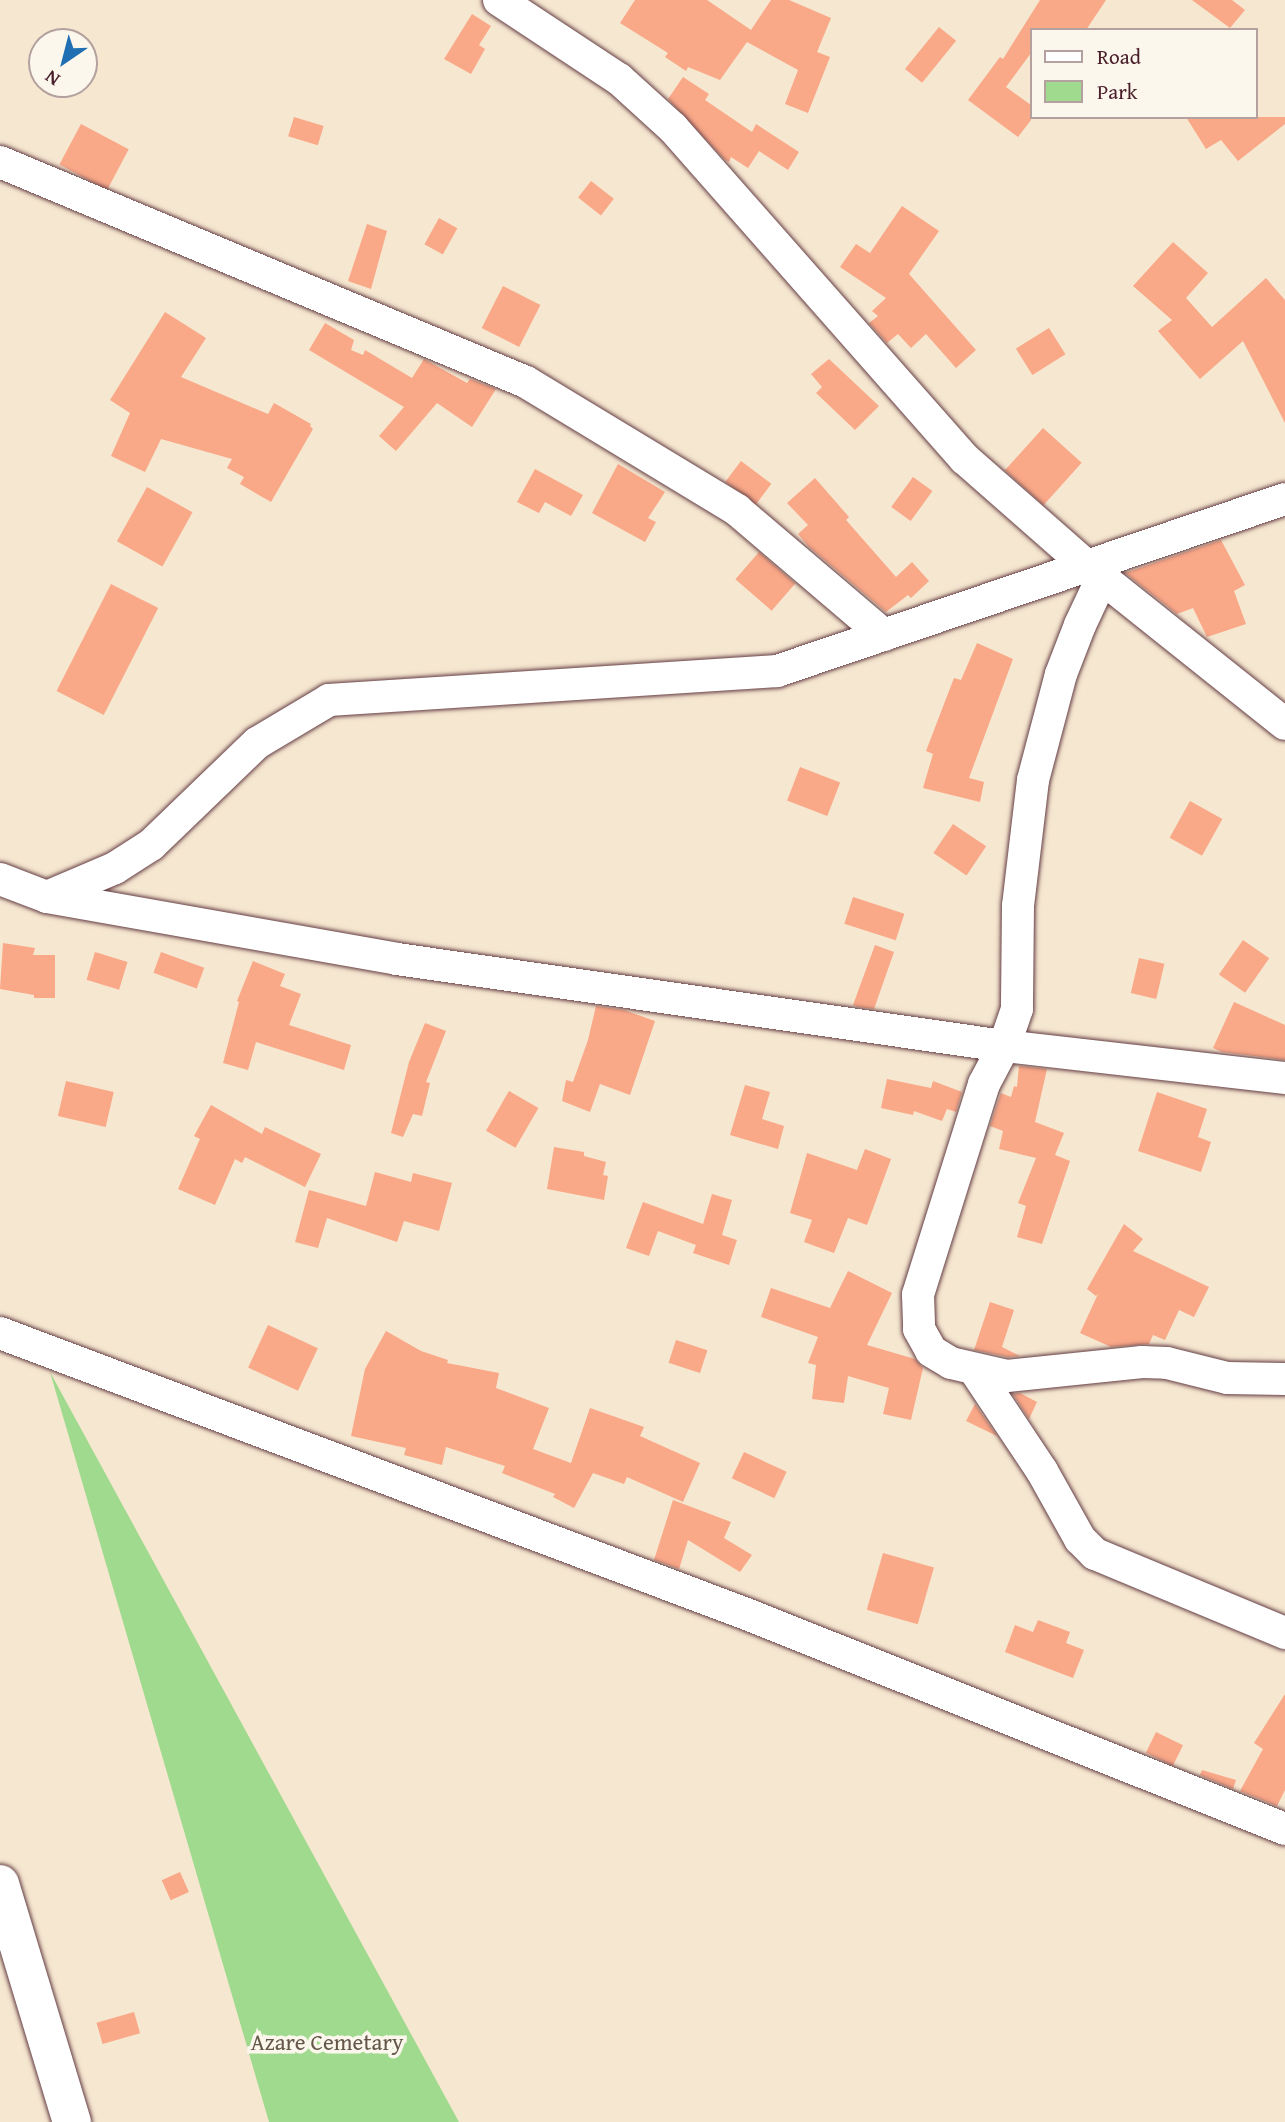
<!DOCTYPE html>
<style>
body{margin:0}
#map{position:relative;width:1285px;height:2122px;overflow:hidden;background:#f6e7d0;font-family:"Gentium Book Plus",serif}
div>[style]{position:absolute}
[style*='--x']{left:calc(var(--x)*1px);top:calc(var(--y)*1px);width:calc(var(--w)*1px);rotate:calc(var(--a)*1deg)}
.green>*{inset:0;background:#a0da8e}
.building>*{inset:0;background:#f9a888;transform-origin:0 0}
.roads{filter:drop-shadow(0 0 2px #643d44) drop-shadow(0 0 2px #643d44)}
.minor>*{height:32px;margin:-16px;padding:0 16px;transform-origin:16px;border-radius:16px;background:#fff}
.tertiary>*{height:38px;margin:-19px;padding:0 19px;transform-origin:19px;border-radius:19px;background:#fff}
span{translate:-50% -50%;white-space:nowrap;text-align:center;line-height:1.15;-webkit-text-stroke:7px #fbf7ec;paint-order:stroke}
.park-label{font-size:23px;color:#645749}
.legend{position:absolute;left:1030px;top:28px;width:228px;height:91px;box-sizing:border-box;background:#fbf7ec;border:2px solid #b4a19f;margin:0;padding:9px 12px;list-style:none;font-size:21px;color:#4a1f2b}
.legend li{display:flex;align-items:center;gap:14px;height:35px}
.legend b{width:35px;border:2px solid #b4a19f}
.north{position:absolute;left:28px;top:28px;width:70px;height:70px;box-sizing:border-box;background:#fbf7ec;border:2px solid #b4a19f;border-radius:50%;rotate:215deg;font-size:19px;font-weight:700;line-height:28px;text-align:center;color:#4a1f2b}
.north::after{content:'';display:block;margin:auto;width:24px;height:32px;background:#1f6fb2;clip-path:polygon(50% 0,100% 100%,50% 72%,0 100%)}
</style>
<div id="map">
<div class="green">
<div style="clip-path:polygon(50px 1372px,459px 2122px,269px 2122px)"></div>
</div>
<div class="building">
<div style="clip-path:polygon(635px 0,707px 0,751px 30px,771px 0,789px 0,831px 18px,817px 52px,830px 57px,808px 113px,785px 104px,798px 70px,747px 42px,720px 80px,688px 67px,686px 71px,665px 57px,668px 53px,620px 23px)"></div>
<div style="clip-path:polygon(1040px 0,1106px 0,1086px 30px,1031px 30px,1031px 53px,1006px 87px,1031px 105px,1031px 120px,1018px 137px,968px 100px,1000px 57px,1003px 59px)"></div>
<div style="clip-path:polygon(1192px 0,1232px 0,1245px 10px,1230px 28px)"></div>
<div style="clip-path:polygon(472px 14px,491px 26px,479px 45px,485px 49px,471px 74px,444px 59px)"></div>
<div style="left:939px;top:27px;width:22px;height:54px;rotate:39deg"></div>
<div style="clip-path:polygon(683px 77px,709px 94px,705px 100px,752px 132px,756px 124px,799px 152px,788px 170px,759px 151px,748px 168px,731px 157px,729px 162px,725px 160px,668px 99px)"></div>
<div style="left:294px;top:117px;width:31px;height:20px;rotate:17deg"></div>
<div style="clip-path:polygon(1186px 117px,1285px 117px,1285px 124px,1238px 161px,1221px 140px,1206px 149px)"></div>
<div style="left:81px;top:124px;width:54px;height:46px;rotate:28deg"></div>
<div style="left:591px;top:181px;width:29px;height:21px;rotate:38deg"></div>
<div style="clip-path:polygon(902px 206px,939px 231px,909px 274px,976px 350px,956px 368px,926px 334px,911px 348px,898px 334px,887px 343px,869px 323px,878px 316px,872px 311px,886px 298px,840px 267px,856px 244px,870px 253px)"></div>
<div style="left:439px;top:218px;width:21px;height:30px;rotate:29deg"></div>
<div style="clip-path:polygon(367px 224px,387px 231px,371px 289px,348px 281px)"></div>
<div style="clip-path:polygon(1173px 242px,1208px 273px,1186px 298px,1212px 327px,1266px 278px,1285px 300px,1285px 423px,1243px 341px,1200px 379px,1158px 331px,1172px 320px,1133px 286px)"></div>
<div style="left:503px;top:286px;width:42px;height:47px;rotate:27deg"></div>
<div style="clip-path:polygon(165px 312px,206px 338px,181px 377px,268px 414px,274px 403px,311px 424px,310px 426px,313px 429px,271px 502px,240px 484px,244px 477px,227px 468px,232px 459px,161px 439px,145px 472px,111px 456px,130px 413px,110px 400px)"></div>
<div style="clip-path:polygon(325px 323px,354px 340px,351px 350px,363px 355px,365px 350px,412px 378px,424px 359px,467px 383px,470px 379px,496px 389px,472px 427px,437px 403px,396px 451px,379px 436px,404px 407px,309px 350px)"></div>
<div style="left:1049px;top:328px;width:31px;height:39px;rotate:58deg"></div>
<div style="clip-path:polygon(829px 359px,879px 406px,855px 430px,816px 393px,822px 387px,811px 374px)"></div>
<div style="left:1043px;top:428px;width:52px;height:57px;rotate:42deg"></div>
<div style="left:741px;top:461px;width:38px;height:26px;rotate:37deg"></div>
<div style="clip-path:polygon(618px 464px,665px 492px,648px 518px,656px 522px,645px 542px,592px 513px)"></div>
<div style="clip-path:polygon(535px 469px,583px 495px,571px 516px,545px 502px,539px 513px,517px 502px)"></div>
<div style="left:913px;top:477px;width:24px;height:37px;rotate:36deg"></div>
<div style="clip-path:polygon(815px 478px,849px 517px,846px 520px,896px 577px,912px 562px,929px 581px,911px 598px,908px 595px,886px 612px,809px 547px,798px 534px,808px 525px,787px 503px)"></div>
<div style="left:147px;top:487px;width:52px;height:62px;rotate:29deg"></div>
<div style="clip-path:polygon(1221px 540px,1245px 585px,1234px 591px,1246px 624px,1207px 637px,1193px 608px,1177px 614px,1125px 573px)"></div>
<div style="left:759px;top:552px;width:48px;height:36px;rotate:41deg"></div>
<div style="left:111px;top:584px;width:53px;height:120px;rotate:27deg"></div>
<div style="clip-path:polygon(977px 643px,1013px 659px,969px 778px,984px 782px,980px 802px,923px 788px,933px 754px,926px 751px,954px 678px,961px 680px)"></div>
<div style="left:800px;top:767px;width:43px;height:36px;rotate:21deg"></div>
<div style="left:1190px;top:801px;width:37px;height:42px;rotate:29deg"></div>
<div style="left:953px;top:824px;width:40px;height:35px;rotate:34deg"></div>
<div style="left:853px;top:897px;width:54px;height:28px;rotate:18deg"></div>
<div style="left:1243px;top:940px;width:32px;height:42px;rotate:35deg"></div>
<div style="clip-path:polygon(3px 943px,35px 948px,33px 955px,55px 955px,55px 998px,34px 998px,34px 995px,0 989px)"></div>
<div style="clip-path:polygon(875px 945px,894px 952px,874px 1009px,858px 1007px,853px 1005px)"></div>
<div style="left:95px;top:952px;width:34px;height:29px;rotate:17deg"></div>
<div style="left:161px;top:952px;width:46px;height:22px;rotate:20deg"></div>
<div style="left:1139px;top:958px;width:26px;height:36px;rotate:13deg"></div>
<div style="clip-path:polygon(253px 961px,285px 974px,280px 986px,301px 994px,289px 1025px,351px 1045px,344px 1070px,256px 1042px,248px 1070px,223px 1063px,239px 1002px,237px 1001px)"></div>
<div style="clip-path:polygon(1234px 1002px,1285px 1025px,1285px 1060px,1222px 1052px,1213px 1048px)"></div>
<div style="clip-path:polygon(596px 1006px,624px 1010px,655px 1021px,630px 1095px,600px 1084px,590px 1112px,562px 1101px,566px 1080px,573px 1082px,588px 1040px)"></div>
<div style="clip-path:polygon(425px 1023px,446px 1031px,426px 1082px,430px 1083px,422px 1116px,413px 1114px,403px 1137px,391px 1133px,409px 1062px)"></div>
<div style="clip-path:polygon(1019px 1066px,1047px 1069px,1035px 1122px,1064px 1133px,1055px 1155px,1070px 1161px,1042px 1244px,1017px 1237px,1026px 1206px,1018px 1203px,1036px 1158px,999px 1149px,1003px 1131px,990px 1126px,1001px 1093px,1011px 1097px,1014px 1086px,1017px 1087px)"></div>
<div style="clip-path:polygon(887px 1079px,931px 1088px,933px 1081px,962px 1092px,956px 1112px,947px 1109px,942px 1121px,914px 1111px,913px 1115px,881px 1108px)"></div>
<div style="left:66px;top:1081px;width:49px;height:36px;rotate:13deg"></div>
<div style="clip-path:polygon(745px 1085px,770px 1092px,762px 1119px,784px 1126px,778px 1149px,730px 1135px)"></div>
<div style="left:509px;top:1091px;width:34px;height:46px;rotate:30deg"></div>
<div style="clip-path:polygon(1157px 1092px,1207px 1109px,1198px 1137px,1211px 1142px,1201px 1172px,1138px 1151px)"></div>
<div style="clip-path:polygon(211px 1105px,262px 1134px,265px 1127px,321px 1154px,305px 1187px,245px 1157px,242px 1163px,235px 1159px,215px 1205px,178px 1189px,200px 1139px,194px 1136px)"></div>
<div style="clip-path:polygon(554px 1147px,584px 1152px,584px 1156px,606px 1162px,603px 1175px,608px 1176px,604px 1200px,547px 1189px)"></div>
<div style="clip-path:polygon(865px 1149px,891px 1159px,867px 1225px,848px 1218px,834px 1253px,804px 1242px,812px 1220px,790px 1213px,807px 1153px,857px 1170px)"></div>
<div style="clip-path:polygon(375px 1172px,411px 1182px,413px 1173px,452px 1183px,439px 1231px,404px 1221px,397px 1242px,327px 1218px,318px 1248px,295px 1242px,309px 1190px,366px 1206px)"></div>
<div style="clip-path:polygon(712px 1194px,732px 1200px,722px 1235px,737px 1240px,729px 1265px,693px 1253px,696px 1245px,658px 1231px,649px 1256px,626px 1248px,643px 1202px,703px 1224px)"></div>
<div style="clip-path:polygon(1124px 1224px,1143px 1239px,1133px 1251px,1209px 1287px,1194px 1317px,1179px 1310px,1165px 1340px,1153px 1335px,1149px 1344px,1111px 1347px,1080px 1333px,1098px 1294px,1096px 1296px,1087px 1289px)"></div>
<div style="clip-path:polygon(848px 1271px,892px 1293px,867px 1345px,915px 1359px,923px 1368px,911px 1420px,883px 1414px,889px 1388px,848px 1376px,844px 1403px,812px 1399px,816px 1365px,808px 1363px,818px 1337px,761px 1317px,771px 1288px,830px 1308px)"></div>
<div style="clip-path:polygon(990px 1302px,1014px 1310px,1002px 1347px,1020px 1356px,1008px 1357px,974px 1350px)"></div>
<div style="left:268px;top:1325px;width:55px;height:47px;rotate:25deg"></div>
<div style="clip-path:polygon(386px 1331px,421px 1351px,448px 1360px,447px 1363px,499px 1373px,496px 1388px,549px 1408px,533px 1449px,571px 1463px,590px 1408px,644px 1427px,640px 1436px,700px 1463px,683px 1502px,627px 1477px,624px 1484px,593px 1473px,574px 1508px,553px 1497px,555px 1494px,502px 1473px,505px 1466px,446px 1447px,442px 1465px,404px 1455px,406px 1448px,351px 1436px,365px 1369px)"></div>
<div style="left:676px;top:1340px;width:33px;height:24px;rotate:18deg"></div>
<div style="clip-path:polygon(1020px 1393px,1037px 1402px,1029px 1419px,1013px 1394px)"></div>
<div style="clip-path:polygon(975px 1404px,997px 1436px,966px 1421px)"></div>
<div style="left:744px;top:1452px;width:47px;height:29px;rotate:25deg"></div>
<div style="clip-path:polygon(673px 1500px,731px 1522px,724px 1538px,752px 1555px,740px 1572px,688px 1540px,679px 1569px,654px 1560px)"></div>
<div style="left:883px;top:1553px;width:53px;height:59px;rotate:16deg"></div>
<div style="clip-path:polygon(1038px 1620px,1070px 1632px,1066px 1643px,1084px 1650px,1073px 1678px,1005px 1652px,1015px 1625px,1033px 1632px)"></div>
<div style="clip-path:polygon(1285px 1694px,1285px 1790px,1277px 1806px,1240px 1791px,1263px 1749px,1254px 1743px)"></div>
<div style="left:1156px;top:1732px;width:30px;height:23px;rotate:26deg"></div>
<div style="clip-path:polygon(1202px 1770px,1236px 1780px,1233px 1789px,1200px 1775px)"></div>
<div style="left:180px;top:1872px;width:22px;height:20px;rotate:66deg"></div>
<div style="left:134px;top:2012px;width:22px;height:39px;rotate:74deg"></div>
</div>
<div class="roads">
<div class="minor">
<div style="--x:499;--y:0;--w:144;--a:33.4"></div>
<div style="--x:619;--y:79;--w:73;--a:42.2"></div>
<div style="--x:673;--y:128;--w:441;--a:48.6"></div>
<div style="--x:965;--y:459;--w:162;--a:41.3"></div>
<div style="--x:1087;--y:566;--w:253;--a:38.6"></div>
<div style="--x:0;--y:162;--w:570;--a:22.7"></div>
<div style="--x:526;--y:382;--w:247;--a:31.2"></div>
<div style="--x:737;--y:510;--w:193;--a:40.4"></div>
<div style="--x:1102;--y:578;--w:52;--a:115.1"></div>
<div style="--x:1080;--y:625;--w:53;--a:111.2"></div>
<div style="--x:1061;--y:674;--w:110;--a:104.8"></div>
<div style="--x:1033;--y:780;--w:127;--a:96.8"></div>
<div style="--x:1018;--y:906;--w:103;--a:90.6"></div>
<div style="--x:1017;--y:1009;--w:39;--a:109"></div>
<div style="--x:1004;--y:1046;--w:43;--a:117.8"></div>
<div style="--x:984;--y:1084;--w:221;--a:107.4"></div>
<div style="--x:918;--y:1295;--w:34;--a:88"></div>
<div style="--x:919;--y:1329;--w:25;--a:61"></div>
<div style="--x:931;--y:1351;--w:23;--a:31"></div>
<div style="--x:951;--y:1363;--w:57;--a:13.1"></div>
<div style="--x:1007;--y:1376;--w:136;--a:-5.9"></div>
<div style="--x:1142;--y:1362;--w:25;--a:2"></div>
<div style="--x:1167;--y:1363;--w:62;--a:14"></div>
<div style="--x:1227;--y:1378;--w:58;--a:1"></div>
<div style="--x:0;--y:879;--w:50;--a:21"></div>
<div style="--x:47;--y:897;--w:355;--a:10"></div>
<div style="--x:397;--y:959;--w:613;--a:8.16"></div>
<div style="--x:1004;--y:1046;--w:283;--a:6.5"></div>
<div style="--x:47;--y:897;--w:74;--a:-23.1"></div>
<div style="--x:115;--y:868;--w:43;--a:-32.6"></div>
<div style="--x:151;--y:845;--w:147;--a:-43.9"></div>
<div style="--x:257;--y:743;--w:84;--a:-30.8"></div>
<div style="--x:329;--y:700;--w:449;--a:-3.7"></div>
<div style="--x:777;--y:671;--w:536;--a:-18.71"></div>
<div style="--x:0;--y:1333;--w:800;--a:20.63"></div>
<div style="--x:749;--y:1615;--w:577;--a:21.76"></div>
<div style="--x:974;--y:1369;--w:123;--a:56.3"></div>
<div style="--x:1042;--y:1471;--w:78;--a:60.8"></div>
<div style="--x:1080;--y:1539;--w:21;--a:45"></div>
<div style="--x:1095;--y:1554;--w:206;--a:22.6"></div>
</div>
<div class="tertiary">
<div style="--x:0;--y:1884;--w:249;--a:73.2"></div>
</div>
</div>
<div class="park-label">
<span style="left:327px;top:2042px">Azare Cemetary</span>
</div>
<ul class="legend">
<li><b style="height:9px;background:#fff"></b>Road</li>
<li><b style="height:19px;background:#a0da8e"></b>Park</li>
</ul>
<div class="north">N</div>
</div>
